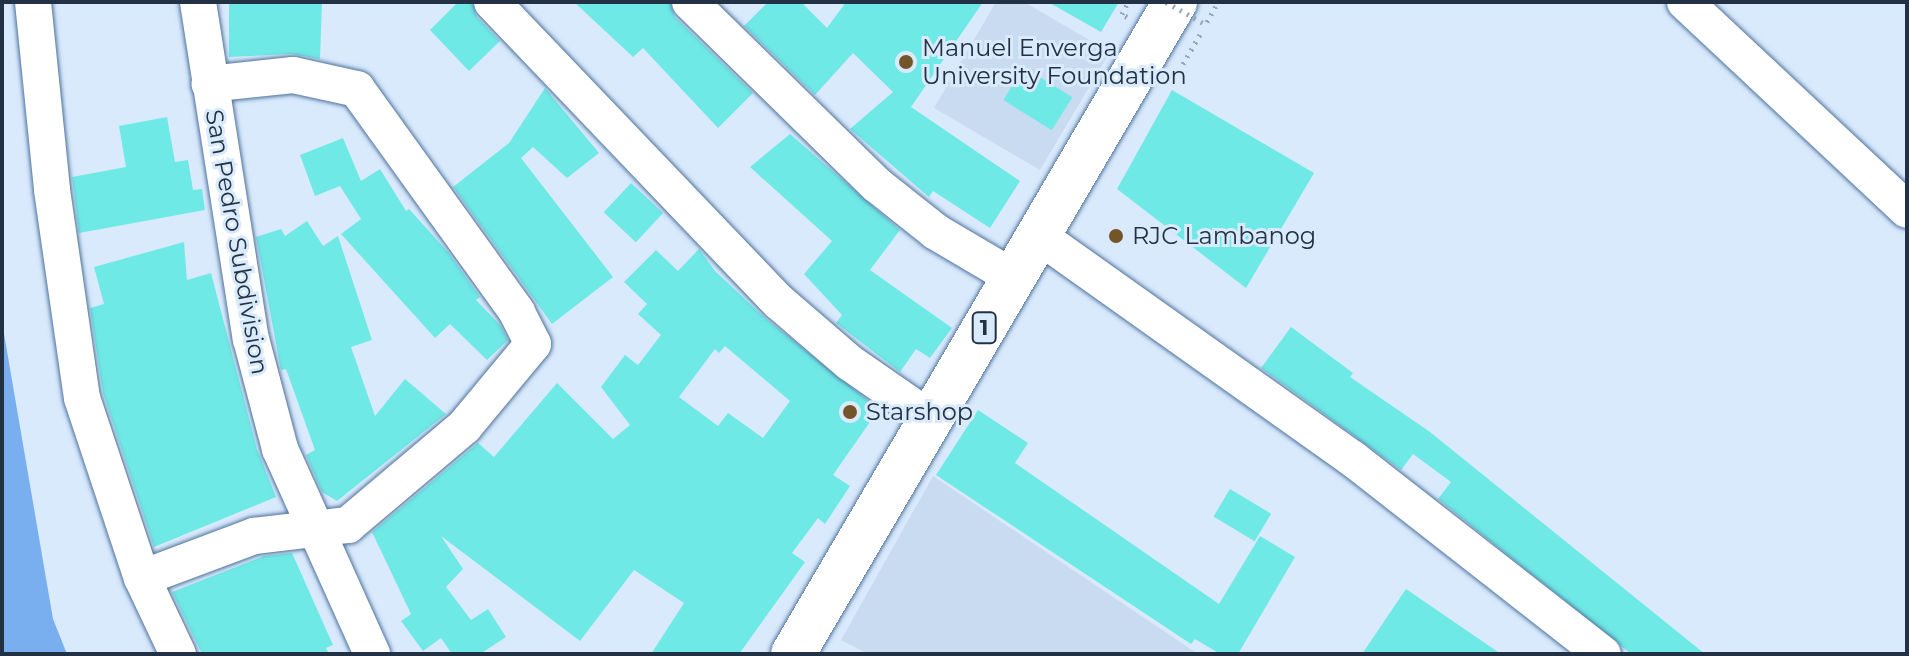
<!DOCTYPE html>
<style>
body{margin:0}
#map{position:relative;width:1909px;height:656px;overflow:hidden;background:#d9eafd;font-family:Montserrat,sans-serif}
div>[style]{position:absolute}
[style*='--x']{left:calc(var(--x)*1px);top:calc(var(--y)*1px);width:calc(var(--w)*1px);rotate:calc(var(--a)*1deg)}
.built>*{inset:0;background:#c9dbf0}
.water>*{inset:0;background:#79afef}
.building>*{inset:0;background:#6fe9e6;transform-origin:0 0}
.path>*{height:5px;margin-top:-2.5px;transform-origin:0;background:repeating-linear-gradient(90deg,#94a5b7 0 2px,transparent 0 8px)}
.roads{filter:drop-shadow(0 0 2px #4e729d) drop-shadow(0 0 2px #4e729d)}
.minor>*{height:36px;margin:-18px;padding:0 18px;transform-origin:18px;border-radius:18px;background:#fff}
.major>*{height:44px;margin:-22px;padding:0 22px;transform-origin:22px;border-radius:22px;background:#fff}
.path-bridge>*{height:5px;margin-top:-2.5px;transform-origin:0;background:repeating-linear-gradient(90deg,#94a5b7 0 2px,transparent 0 8px)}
.dots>*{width:22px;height:22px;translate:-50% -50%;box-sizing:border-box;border:4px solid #d9eafd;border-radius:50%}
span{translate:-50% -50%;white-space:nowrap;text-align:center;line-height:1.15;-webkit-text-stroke:6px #d9eafd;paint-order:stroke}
.shield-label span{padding:2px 6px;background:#d9eafd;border:2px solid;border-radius:6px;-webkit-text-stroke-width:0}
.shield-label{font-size:22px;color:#223244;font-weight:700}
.poi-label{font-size:24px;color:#223244}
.left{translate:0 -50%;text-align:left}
.street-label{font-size:24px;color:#223244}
.frame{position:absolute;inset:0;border:4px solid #223244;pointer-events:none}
</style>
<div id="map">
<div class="built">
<div style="clip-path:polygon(996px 2px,1024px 2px,1110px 52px,1040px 170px,934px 108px)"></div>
<div style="clip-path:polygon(933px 476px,1198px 654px,868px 654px,841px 640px)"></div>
</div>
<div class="water">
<div style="clip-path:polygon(2px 322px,53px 619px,67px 654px,2px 654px)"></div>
</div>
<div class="building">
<div style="clip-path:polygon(229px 2px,322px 2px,320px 59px,291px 54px,229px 57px)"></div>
<div style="clip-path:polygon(458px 2px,472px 2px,477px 17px,500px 41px,469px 71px,430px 30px)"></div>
<div style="clip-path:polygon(574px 2px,670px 2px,675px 17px,753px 93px,718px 128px,643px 48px,633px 57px)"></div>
<div style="clip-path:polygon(768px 2px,801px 2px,827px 28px,846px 2px,983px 2px,911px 107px,1020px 181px,990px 228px,933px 191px,929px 197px,850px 129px,893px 92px,853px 53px,815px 95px,744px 26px)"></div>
<div style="clip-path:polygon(1048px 2px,1119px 2px,1101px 32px)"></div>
<div style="left:1024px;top:67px;width:57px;height:39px;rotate:32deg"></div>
<div style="clip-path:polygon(545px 88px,599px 153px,567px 178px,533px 147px,521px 158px,613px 277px,552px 324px,453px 187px,509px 143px)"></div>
<div style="clip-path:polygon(1172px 90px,1314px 173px,1246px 288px,1117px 189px)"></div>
<div style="clip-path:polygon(167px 117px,175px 162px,188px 160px,193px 190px,202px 189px,205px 210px,79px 233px,72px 177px,126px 167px,119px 126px)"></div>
<div style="clip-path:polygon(790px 134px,900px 230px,870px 270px,952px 328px,930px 358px,916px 349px,900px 372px,836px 323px,842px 315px,804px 274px,832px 241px,750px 167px)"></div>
<div style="clip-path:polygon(343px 138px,361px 181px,380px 169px,406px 211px,409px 209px,448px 252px,480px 297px,476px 300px,500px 325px,508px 340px,487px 360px,450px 324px,435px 338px,341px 234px,361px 219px,340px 186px,315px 196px,300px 155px)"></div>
<div style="left:631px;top:183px;width:44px;height:40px;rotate:43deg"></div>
<div style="clip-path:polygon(307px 221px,323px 246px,338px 236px,372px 340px,351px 347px,375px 416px,405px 379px,446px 414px,337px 501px,322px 492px,306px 455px,315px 450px,286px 369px,281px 370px,256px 237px,281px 229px,285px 236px)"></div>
<div style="clip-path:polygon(184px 242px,187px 280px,211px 273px,257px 449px,276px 497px,154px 547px,103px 393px,90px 308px,104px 304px,94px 267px)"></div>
<div style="clip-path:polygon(evenodd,699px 249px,715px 271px,765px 318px,879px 409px,833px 475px,850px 486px,825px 524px,818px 518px,792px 553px,805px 562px,739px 654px,651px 654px,684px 603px,634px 570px,580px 641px,441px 536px,463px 569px,446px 587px,471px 620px,488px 609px,506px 637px,480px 654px,452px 654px,441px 638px,423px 651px,401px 621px,411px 614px,372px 532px,478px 443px,494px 457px,557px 383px,613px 439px,630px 425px,601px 387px,625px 355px,638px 365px,661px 335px,638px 314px,647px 304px,624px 282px,656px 250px,678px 271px,699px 249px,725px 346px,790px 401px,763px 438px,728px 413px,718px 426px,679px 397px,715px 349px,719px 353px,725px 346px)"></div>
<div style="clip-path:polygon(1291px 327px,1353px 373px,1350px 377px,1430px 432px,1705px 654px,1631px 654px,1438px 499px,1451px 482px,1413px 454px,1401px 470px,1261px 368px)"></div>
<div style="clip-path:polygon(978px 410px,1028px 443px,1015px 463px,1219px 604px,1260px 536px,1295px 557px,1238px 654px,1220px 654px,1195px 639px,1191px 644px,936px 475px)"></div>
<div style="left:1230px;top:489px;width:48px;height:32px;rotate:31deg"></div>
<div style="clip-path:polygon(292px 553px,333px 645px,326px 648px,329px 654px,202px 654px,172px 592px,264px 556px)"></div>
<div style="clip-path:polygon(1406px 589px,1501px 654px,1362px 654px)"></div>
</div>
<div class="path">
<div style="--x:1127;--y:17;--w:6;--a:-149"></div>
<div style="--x:1122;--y:14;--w:13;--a:-63"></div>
<div style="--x:1207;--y:22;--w:23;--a:-61"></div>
<div style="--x:1183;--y:64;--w:38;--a:-60"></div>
</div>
<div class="roads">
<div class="minor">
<div style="--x:33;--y:2;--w:189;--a:84.2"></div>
<div style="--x:52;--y:190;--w:210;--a:81.8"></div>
<div style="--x:82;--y:398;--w:190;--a:71.6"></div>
<div style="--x:142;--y:578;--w:84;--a:64.7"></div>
<div style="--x:198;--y:2;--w:341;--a:81.1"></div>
<div style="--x:251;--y:339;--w:114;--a:75.2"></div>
<div style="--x:280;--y:449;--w:225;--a:65.8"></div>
<div style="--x:492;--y:2;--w:415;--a:46.3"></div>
<div style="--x:779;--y:302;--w:94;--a:40.7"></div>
<div style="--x:850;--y:363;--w:98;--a:34.7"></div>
<div style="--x:690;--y:2;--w:262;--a:44.4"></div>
<div style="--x:877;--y:185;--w:75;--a:38.5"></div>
<div style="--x:936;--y:232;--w:91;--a:30.5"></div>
<div style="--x:1685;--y:2;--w:304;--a:43.1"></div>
<div style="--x:1039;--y:236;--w:385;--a:35.4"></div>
<div style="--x:1353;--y:459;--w:317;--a:38"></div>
<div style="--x:142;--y:578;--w:120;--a:-20.6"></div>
<div style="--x:254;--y:536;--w:95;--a:-6.7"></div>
<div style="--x:348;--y:525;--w:152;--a:-40.2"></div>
<div style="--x:464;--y:427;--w:108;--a:-50.3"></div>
<div style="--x:533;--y:344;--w:36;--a:-117"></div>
<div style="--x:517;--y:312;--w:274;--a:-125.7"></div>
<div style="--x:357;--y:89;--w:66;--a:-167.7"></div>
<div style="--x:293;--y:75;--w:84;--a:173.9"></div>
</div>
<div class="major">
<div style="--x:793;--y:654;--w:756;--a:-59.63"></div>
</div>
</div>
<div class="path-bridge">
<div style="--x:1166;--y:2;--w:45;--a:29.4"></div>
</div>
<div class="dots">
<div style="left:906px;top:62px;background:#74552a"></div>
<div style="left:1116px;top:236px;background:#74552a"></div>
<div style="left:850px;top:412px;background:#74552a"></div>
</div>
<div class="shield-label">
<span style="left:984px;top:328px">1</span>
</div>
<div class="poi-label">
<span class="left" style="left:922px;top:62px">Manuel Enverga<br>University Foundation</span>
<span class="left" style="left:1132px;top:236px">RJC Lambanog</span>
<span class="left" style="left:866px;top:412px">Starshop</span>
</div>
<div class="street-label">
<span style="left:237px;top:242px;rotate:80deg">San Pedro Subdivision</span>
</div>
<div class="frame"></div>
</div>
